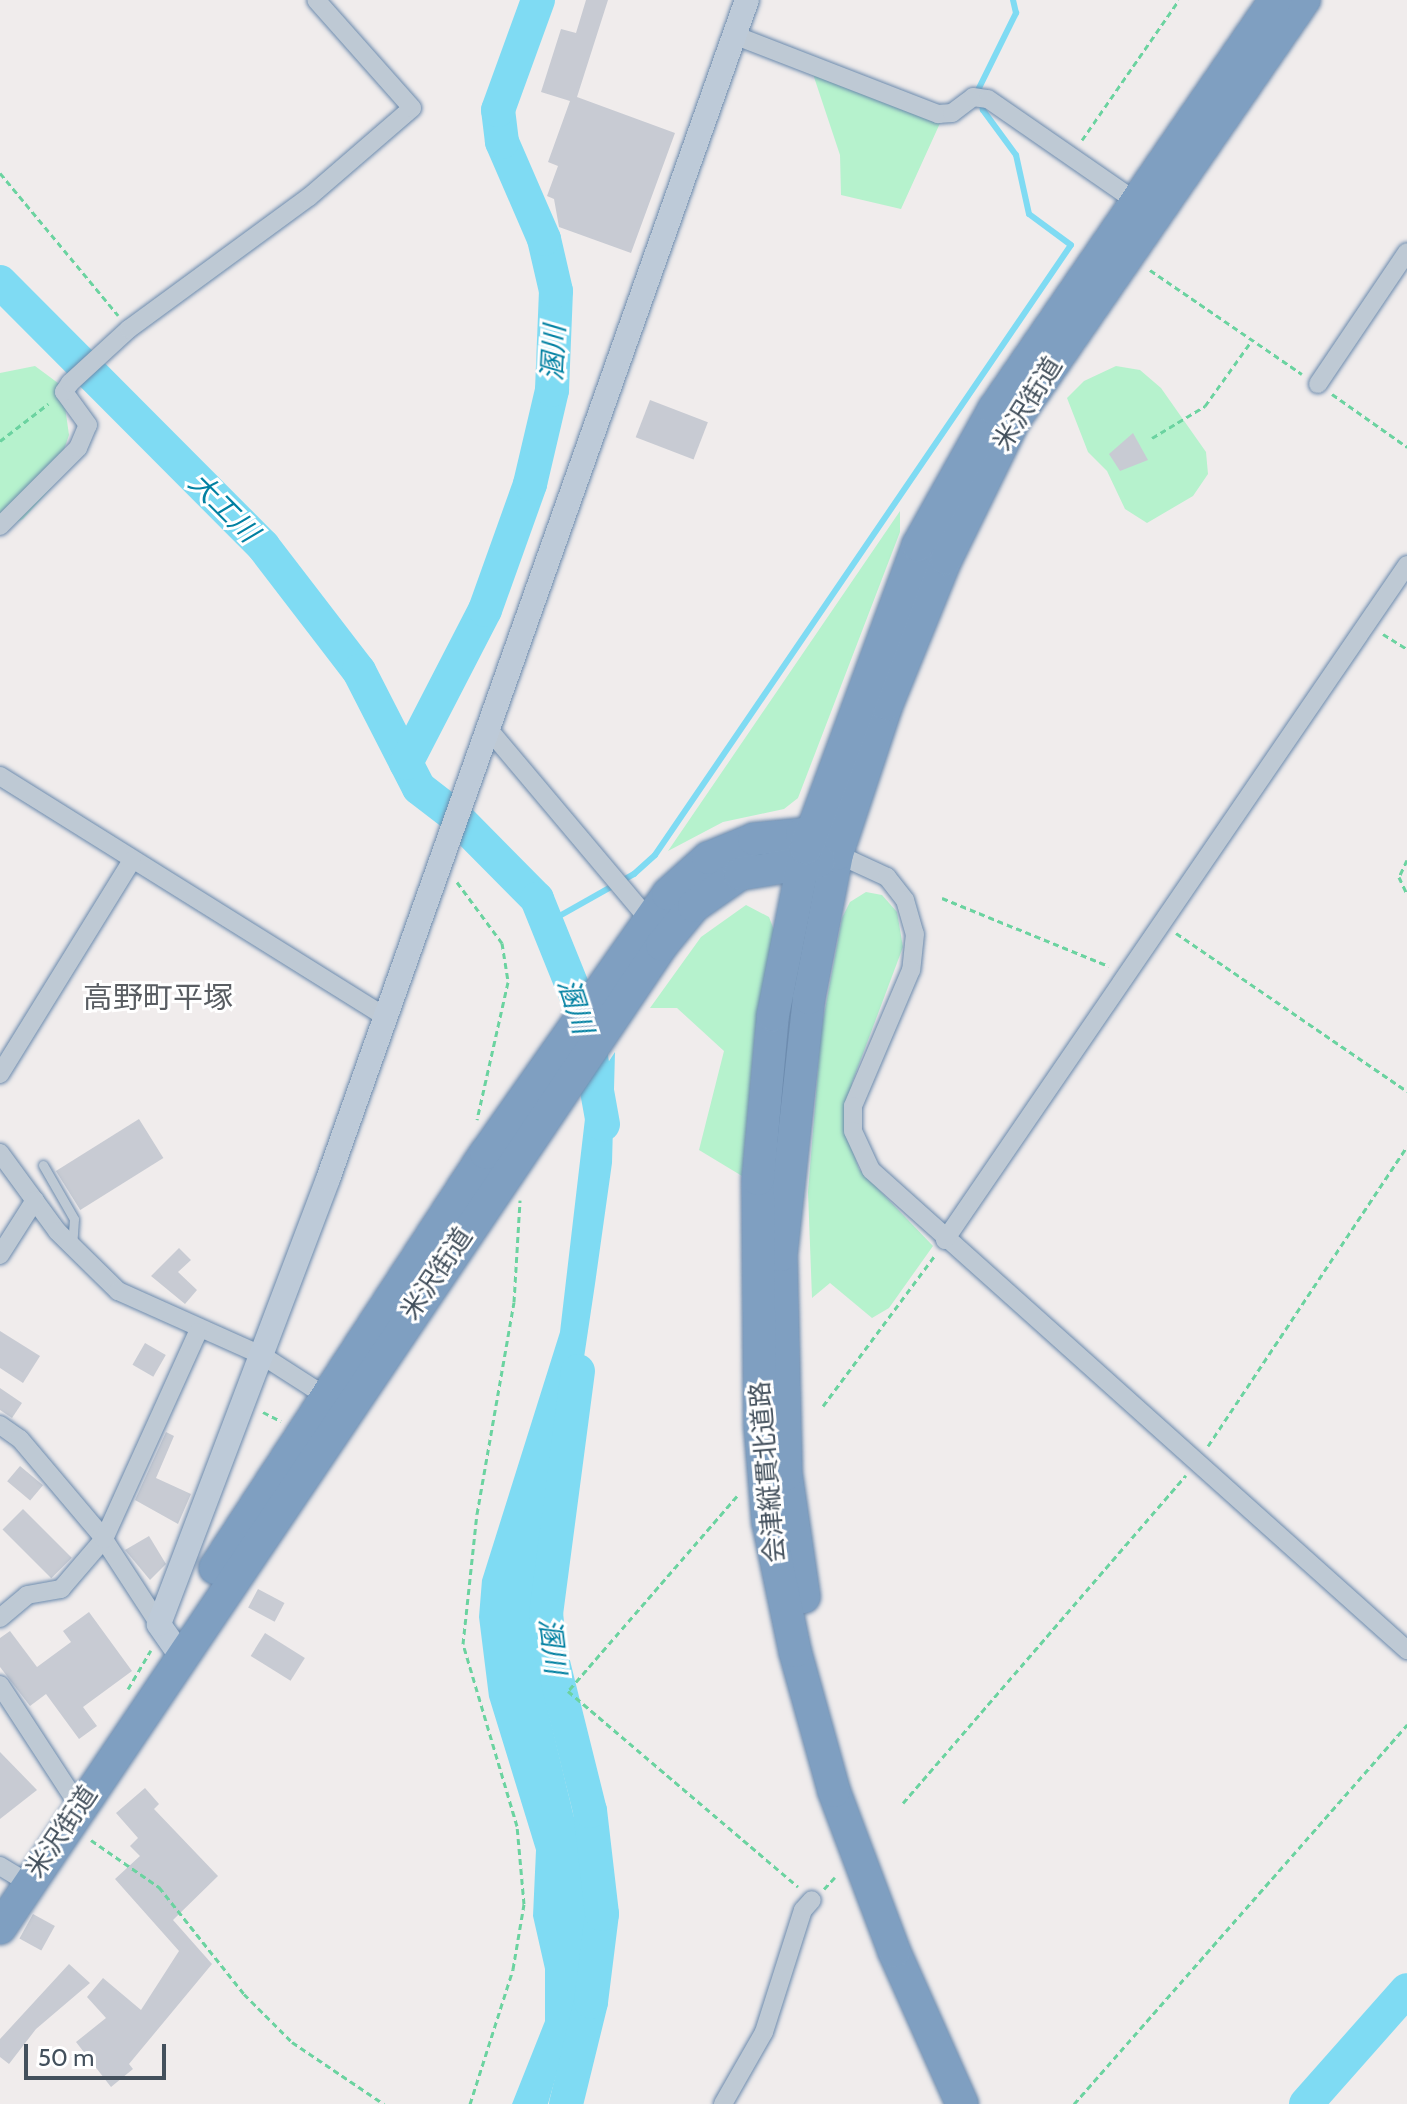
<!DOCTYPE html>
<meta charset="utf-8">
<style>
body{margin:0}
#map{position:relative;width:1407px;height:2104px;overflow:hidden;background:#f0ecec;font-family:Cabin,"Noto Sans JP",sans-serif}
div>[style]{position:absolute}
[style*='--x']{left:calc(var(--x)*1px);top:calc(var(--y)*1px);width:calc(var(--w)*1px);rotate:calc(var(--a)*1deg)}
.green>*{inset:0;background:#b6f2cd}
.water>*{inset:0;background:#7fdbf3}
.stream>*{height:6px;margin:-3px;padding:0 3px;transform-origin:3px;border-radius:3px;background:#7fdbf3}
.river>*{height:34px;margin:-17px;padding:0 17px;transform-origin:17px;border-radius:17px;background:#7fdbf3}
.building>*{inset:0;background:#c8cbd3;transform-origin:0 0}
.path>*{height:3px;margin-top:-1.5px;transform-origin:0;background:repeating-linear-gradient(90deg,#6bd3a0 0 6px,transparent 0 10px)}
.roads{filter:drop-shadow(0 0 2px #6b8aad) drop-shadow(0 0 2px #6b8aad)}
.lane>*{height:9px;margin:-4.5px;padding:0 4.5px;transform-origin:4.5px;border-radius:4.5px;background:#bec9d4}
.street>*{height:18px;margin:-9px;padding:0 9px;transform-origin:9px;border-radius:9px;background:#bec9d4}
.secondary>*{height:24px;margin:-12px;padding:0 12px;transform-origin:12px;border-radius:12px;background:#bdcad8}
.highway>*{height:32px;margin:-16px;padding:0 16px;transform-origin:16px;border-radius:16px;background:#7f9fc1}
span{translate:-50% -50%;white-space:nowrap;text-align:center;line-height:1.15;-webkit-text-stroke:6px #fff;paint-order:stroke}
.street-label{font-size:26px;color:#43505c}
.water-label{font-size:28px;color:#0281a2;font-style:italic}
.quarter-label{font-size:30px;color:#595d62}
.scale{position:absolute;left:24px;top:2044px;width:142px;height:36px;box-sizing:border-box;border:4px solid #43505c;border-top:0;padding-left:10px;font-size:24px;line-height:28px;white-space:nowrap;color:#43505c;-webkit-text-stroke:6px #fff;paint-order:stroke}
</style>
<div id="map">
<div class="green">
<div style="clip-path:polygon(812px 71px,941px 121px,901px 209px,841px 195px,840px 155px)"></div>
<div style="clip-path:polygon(35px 366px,62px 386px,69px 435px,51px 488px,23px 519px,0 530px,0 373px)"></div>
<div style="clip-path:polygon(1116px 366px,1140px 370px,1161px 388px,1206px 452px,1208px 474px,1193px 496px,1147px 523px,1125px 509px,1107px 471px,1088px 452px,1067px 398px,1084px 381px)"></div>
<div style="clip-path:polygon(900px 511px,900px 532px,798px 798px,784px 809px,723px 822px,668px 851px)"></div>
<div style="clip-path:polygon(866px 892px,882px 895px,897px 912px,903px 947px,852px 1083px,847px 1135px,859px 1169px,933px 1246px,889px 1308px,872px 1318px,830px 1283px,812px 1298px,808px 1192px,821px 1031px,842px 918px,850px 902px)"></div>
<div style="clip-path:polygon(746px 905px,769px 917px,776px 935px,755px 1033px,742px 1176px,699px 1150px,724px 1051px,677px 1008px,650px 1008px,701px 937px)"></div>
</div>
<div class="water">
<div style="clip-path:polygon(615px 1052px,612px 1163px,595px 1284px,579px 1391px,553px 1477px,535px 1606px,535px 1656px,586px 1867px,591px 1909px,586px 1971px,548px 2104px,512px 2104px,545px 2021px,545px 1969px,533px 1916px,536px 1850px,489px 1697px,479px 1617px,482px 1580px,560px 1332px,588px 1093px)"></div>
</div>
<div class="stream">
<div style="--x:547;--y:923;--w:100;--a:-29.4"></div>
<div style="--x:634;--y:874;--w:28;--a:-42"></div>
<div style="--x:655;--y:855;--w:738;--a:-55.71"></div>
<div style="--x:1071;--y:245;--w:52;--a:-143.6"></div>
<div style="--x:1029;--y:214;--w:60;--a:-102.4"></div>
<div style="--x:1016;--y:155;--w:56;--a:-126.3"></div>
<div style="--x:983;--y:110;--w:22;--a:-100"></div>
<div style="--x:979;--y:88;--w:84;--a:-63.7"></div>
<div style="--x:1016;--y:13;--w:13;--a:-103"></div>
</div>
<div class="river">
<div style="--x:0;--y:282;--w:373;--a:45.1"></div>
<div style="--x:263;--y:546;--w:158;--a:52.5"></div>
<div style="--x:359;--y:671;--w:131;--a:62.9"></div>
<div style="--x:419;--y:788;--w:44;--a:37.6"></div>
<div style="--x:454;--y:815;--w:118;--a:45.3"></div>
<div style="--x:537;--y:899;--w:123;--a:68"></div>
<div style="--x:583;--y:1013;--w:113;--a:79.8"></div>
<div style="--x:406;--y:763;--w:172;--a:-62.7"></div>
<div style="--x:485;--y:610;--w:134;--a:-70.3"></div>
<div style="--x:530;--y:484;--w:97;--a:-76.8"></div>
<div style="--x:552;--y:390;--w:99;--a:-87.7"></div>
<div style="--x:556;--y:291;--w:53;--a:-103"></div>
<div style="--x:544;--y:239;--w:106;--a:-113.4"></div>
<div style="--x:502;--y:142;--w:32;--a:-97"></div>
<div style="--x:498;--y:110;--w:117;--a:-70"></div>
<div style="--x:566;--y:2104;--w:105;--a:-76.2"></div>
<div style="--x:591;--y:2002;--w:89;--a:-82.9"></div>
<div style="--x:602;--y:1914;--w:104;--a:-96.6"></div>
<div style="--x:590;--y:1811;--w:165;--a:-104"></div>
<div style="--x:550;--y:1651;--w:37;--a:-96"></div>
<div style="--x:546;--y:1614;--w:245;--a:-82.5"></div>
<div style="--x:1306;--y:2104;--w:152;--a:-48.5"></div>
</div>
<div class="building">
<div style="clip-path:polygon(586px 0,608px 0,577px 97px,675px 133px,631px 253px,559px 227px,554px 199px,547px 196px,558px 166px,548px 162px,570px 101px,541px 92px,561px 29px,576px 33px)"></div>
<div style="left:650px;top:400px;width:62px;height:40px;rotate:21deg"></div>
<div style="clip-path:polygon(1133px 433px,1148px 460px,1120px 471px,1109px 454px)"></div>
<div style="left:139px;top:1119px;width:46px;height:98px;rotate:58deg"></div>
<div style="clip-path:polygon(179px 1248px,191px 1260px,178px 1272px,197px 1290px,185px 1304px,151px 1276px)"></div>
<div style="clip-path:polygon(0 1331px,40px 1356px,23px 1383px,0 1368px)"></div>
<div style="left:145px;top:1343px;width:24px;height:25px;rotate:30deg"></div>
<div style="clip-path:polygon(0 1388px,22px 1403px,12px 1418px,0 1410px)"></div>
<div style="clip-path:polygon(166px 1432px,174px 1436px,156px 1478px,191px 1494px,178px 1524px,135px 1500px)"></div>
<div style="left:20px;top:1466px;width:30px;height:20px;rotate:40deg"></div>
<div style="left:23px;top:1509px;width:69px;height:29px;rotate:45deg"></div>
<div style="clip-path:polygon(149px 1536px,166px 1564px,150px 1580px,125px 1550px)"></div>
<div style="left:258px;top:1589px;width:30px;height:21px;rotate:28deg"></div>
<div style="clip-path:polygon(89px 1612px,132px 1671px,83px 1707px,97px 1726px,79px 1739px,46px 1694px,30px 1706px,0 1667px,0 1638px,10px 1631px,37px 1667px,71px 1642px,63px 1631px)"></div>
<div style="left:265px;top:1633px;width:47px;height:27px;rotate:32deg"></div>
<div style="clip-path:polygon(0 1752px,37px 1790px,0 1819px)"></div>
<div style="clip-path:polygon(145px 1788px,159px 1804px,154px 1809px,218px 1876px,173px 1920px,212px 1964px,129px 2064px,133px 2069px,111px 2087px,76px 2042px,106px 2018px,87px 1997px,103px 1978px,141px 2010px,179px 1951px,115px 1879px,140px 1856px,130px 1846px,138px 1838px,116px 1813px)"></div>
<div style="left:33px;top:1914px;width:25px;height:28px;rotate:29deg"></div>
<div style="clip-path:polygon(69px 1964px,90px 1983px,36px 2029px,9px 2064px,0 2057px,0 2039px)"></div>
</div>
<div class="path">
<div style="--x:1082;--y:140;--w:170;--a:-55.3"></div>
<div style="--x:0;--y:173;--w:185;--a:50.3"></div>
<div style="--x:1150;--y:270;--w:184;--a:34.4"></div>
<div style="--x:1332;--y:394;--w:92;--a:35.2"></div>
<div style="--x:1152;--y:438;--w:62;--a:-31.1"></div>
<div style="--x:1205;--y:406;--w:81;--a:-54.5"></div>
<div style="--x:0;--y:441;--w:61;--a:-37.6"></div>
<div style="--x:1383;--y:634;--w:28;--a:32"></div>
<div style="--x:1407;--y:860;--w:19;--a:115"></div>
<div style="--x:1399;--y:877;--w:19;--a:65"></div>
<div style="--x:457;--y:882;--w:76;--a:53.6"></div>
<div style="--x:502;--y:943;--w:39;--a:81"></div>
<div style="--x:508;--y:982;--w:141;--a:102.7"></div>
<div style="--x:942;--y:898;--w:180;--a:22.2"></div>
<div style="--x:1176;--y:933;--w:280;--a:34.4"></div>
<div style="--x:823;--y:1406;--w:188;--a:-53.4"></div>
<div style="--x:263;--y:1412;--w:20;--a:27"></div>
<div style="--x:1208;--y:1446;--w:360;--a:-56.4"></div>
<div style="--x:737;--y:1496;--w:258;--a:130.9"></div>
<div style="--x:568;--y:1691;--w:302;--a:40.4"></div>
<div style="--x:128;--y:1689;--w:45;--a:-59.5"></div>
<div style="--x:903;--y:1803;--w:433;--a:-49.2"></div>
<div style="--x:91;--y:1840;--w:83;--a:34.7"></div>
<div style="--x:159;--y:1887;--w:137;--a:51.5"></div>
<div style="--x:244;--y:1994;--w:68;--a:45"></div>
<div style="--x:292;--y:2042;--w:111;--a:34"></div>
<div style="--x:824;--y:1889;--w:16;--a:-47"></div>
<div style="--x:470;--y:2104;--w:142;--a:-72.3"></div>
<div style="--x:513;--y:1969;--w:66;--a:-80.4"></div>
<div style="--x:524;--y:1904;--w:78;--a:-95.1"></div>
<div style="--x:517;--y:1826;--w:190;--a:-106.5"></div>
<div style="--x:463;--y:1644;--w:131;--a:-83.9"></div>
<div style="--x:477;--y:1514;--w:215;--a:-80.1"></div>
<div style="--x:514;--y:1302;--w:102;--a:-86.6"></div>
<div style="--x:1074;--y:2104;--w:505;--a:-48.7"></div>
</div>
<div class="roads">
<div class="lane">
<div style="--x:43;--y:1165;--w:62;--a:60.1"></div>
<div style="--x:74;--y:1219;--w:26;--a:94"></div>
</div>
<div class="street">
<div style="--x:734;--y:35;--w:219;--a:21.2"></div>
<div style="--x:938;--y:114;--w:14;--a:-4"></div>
<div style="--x:952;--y:113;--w:26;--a:-37"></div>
<div style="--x:973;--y:97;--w:15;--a:8"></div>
<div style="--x:988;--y:99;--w:186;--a:34.7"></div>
<div style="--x:1318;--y:384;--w:159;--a:-56"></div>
<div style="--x:0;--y:526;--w:110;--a:-45"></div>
<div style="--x:78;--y:448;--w:25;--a:-67"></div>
<div style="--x:88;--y:425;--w:41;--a:-126"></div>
<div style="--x:64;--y:392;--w:11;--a:-56"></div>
<div style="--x:70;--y:383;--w:80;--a:-42.5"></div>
<div style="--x:129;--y:329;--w:223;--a:-36.3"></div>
<div style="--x:309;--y:197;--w:136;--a:-40.8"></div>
<div style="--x:412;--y:108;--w:144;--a:-131.6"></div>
<div style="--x:490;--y:731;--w:248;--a:49.9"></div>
<div style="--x:0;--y:776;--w:455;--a:32"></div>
<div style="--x:837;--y:854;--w:55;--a:24.7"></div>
<div style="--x:887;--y:877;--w:29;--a:52"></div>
<div style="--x:905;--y:900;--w:35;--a:74"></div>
<div style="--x:915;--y:934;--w:36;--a:96"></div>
<div style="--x:911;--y:970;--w:148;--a:113.1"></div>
<div style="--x:853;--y:1106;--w:25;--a:90"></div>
<div style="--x:853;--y:1131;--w:43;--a:65.2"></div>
<div style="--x:871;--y:1170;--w:720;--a:41.85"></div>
<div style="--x:0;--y:1074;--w:251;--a:-58.3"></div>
<div style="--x:0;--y:1153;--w:97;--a:53.8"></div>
<div style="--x:57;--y:1231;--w:86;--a:44.5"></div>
<div style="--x:118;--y:1291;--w:159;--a:24.1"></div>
<div style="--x:263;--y:1356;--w:83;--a:32.7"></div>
<div style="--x:945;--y:1240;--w:818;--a:-55.61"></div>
<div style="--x:0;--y:1255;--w:65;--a:-57.5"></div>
<div style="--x:0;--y:1425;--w:24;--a:35"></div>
<div style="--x:20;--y:1439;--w:126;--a:49.8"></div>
<div style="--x:101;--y:1535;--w:106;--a:56.9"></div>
<div style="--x:0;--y:1618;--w:35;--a:-40"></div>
<div style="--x:27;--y:1595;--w:35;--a:-10"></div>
<div style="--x:61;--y:1589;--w:66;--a:-49.3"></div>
<div style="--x:104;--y:1539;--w:227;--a:-65.6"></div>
<div style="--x:0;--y:1685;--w:145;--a:56.9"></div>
<div style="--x:0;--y:1866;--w:31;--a:31"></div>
<div style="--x:723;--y:2104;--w:83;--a:-60.3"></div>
<div style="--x:764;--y:2032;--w:128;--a:-72.3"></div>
<div style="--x:803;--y:1910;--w:13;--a:-48"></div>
</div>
<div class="secondary">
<div style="--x:181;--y:1656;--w:39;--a:-125"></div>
<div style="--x:159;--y:1624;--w:476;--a:-69.2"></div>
<div style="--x:328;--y:1179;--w:1251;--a:-70.44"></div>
</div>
<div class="highway">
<div style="--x:215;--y:1568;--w:496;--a:-56.9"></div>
<div style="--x:486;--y:1153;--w:317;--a:-54.9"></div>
<div style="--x:668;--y:894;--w:54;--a:-42"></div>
<div style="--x:708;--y:858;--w:50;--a:-22.4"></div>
<div style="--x:754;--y:839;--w:48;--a:-5.9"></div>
<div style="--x:802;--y:834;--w:30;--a:28"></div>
<div style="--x:804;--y:1597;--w:124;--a:-98.3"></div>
<div style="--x:786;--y:1474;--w:219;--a:-91.3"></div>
<div style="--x:781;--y:1255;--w:259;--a:-83.8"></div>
<div style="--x:809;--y:998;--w:147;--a:-79"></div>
<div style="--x:837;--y:854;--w:158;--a:-71.6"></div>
<div style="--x:887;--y:704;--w:157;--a:-67.9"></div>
<div style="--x:946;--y:559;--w:153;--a:-63.9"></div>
<div style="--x:1013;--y:422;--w:513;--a:-55.41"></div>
<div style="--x:0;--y:1928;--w:1185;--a:-56.04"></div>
<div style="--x:662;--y:945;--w:50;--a:-50.6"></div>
<div style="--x:694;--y:906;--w:56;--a:-34.8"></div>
<div style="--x:740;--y:874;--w:80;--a:-9.3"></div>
<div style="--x:962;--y:2104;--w:167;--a:-114"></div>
<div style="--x:894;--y:1951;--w:171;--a:-110.6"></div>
<div style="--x:834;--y:1791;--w:145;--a:-105.6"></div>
<div style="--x:795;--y:1651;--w:132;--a:-101.8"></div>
<div style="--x:768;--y:1522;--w:97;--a:-94.7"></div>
<div style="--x:760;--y:1425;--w:246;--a:-90.5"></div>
<div style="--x:758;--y:1179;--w:165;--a:-84.8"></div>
<div style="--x:773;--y:1015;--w:170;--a:-78.8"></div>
<div style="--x:806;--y:848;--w:323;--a:-69.7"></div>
<div style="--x:918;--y:545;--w:156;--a:-60.8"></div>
<div style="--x:994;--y:409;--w:496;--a:-55.5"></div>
</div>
</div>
<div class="street-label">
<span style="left:1028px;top:404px;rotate:-58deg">米沢街道</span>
<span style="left:437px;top:1274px;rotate:-56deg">米沢街道</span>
<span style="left:768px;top:1472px;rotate:-95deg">会津縦貫北道路</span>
<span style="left:62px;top:1832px;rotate:-56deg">米沢街道</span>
</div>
<div class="water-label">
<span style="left:553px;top:353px;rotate:-87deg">溷川</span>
<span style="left:224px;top:507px;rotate:45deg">大工川</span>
<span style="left:576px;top:1006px;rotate:72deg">溷川</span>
<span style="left:553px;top:1646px;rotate:83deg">溷川</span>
</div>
<div class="quarter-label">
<span style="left:158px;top:998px">高野町平塚</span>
</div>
<div class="scale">50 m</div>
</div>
